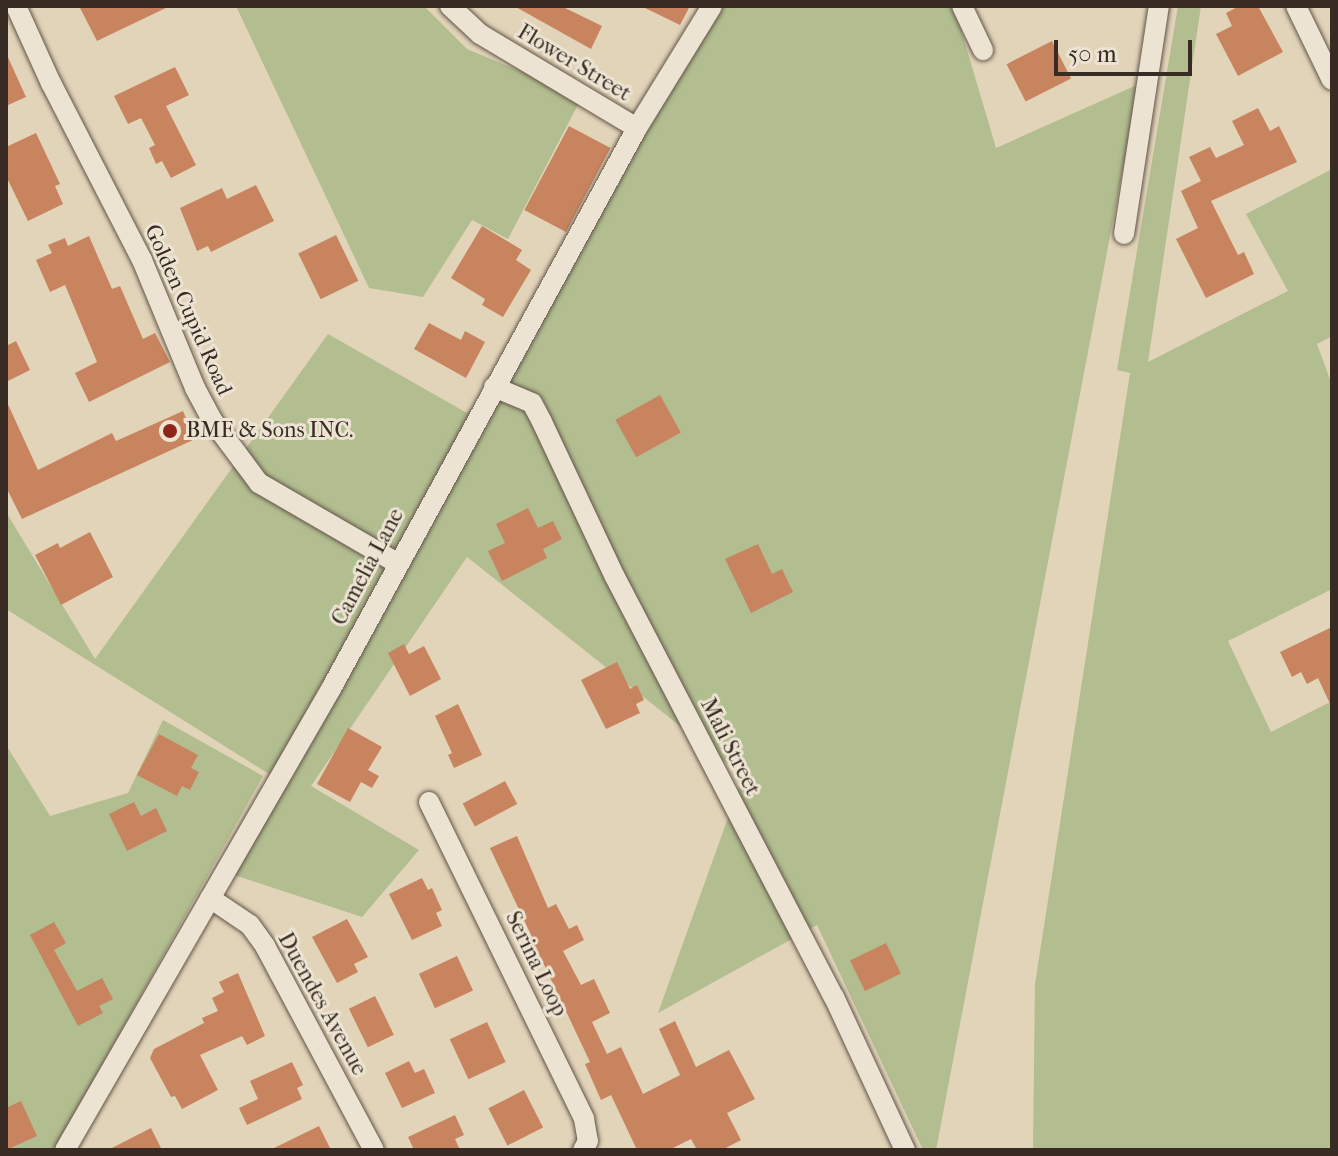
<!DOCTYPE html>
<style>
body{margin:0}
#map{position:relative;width:1338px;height:1156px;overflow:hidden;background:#e2d4b9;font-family:"IM FELL French Canon",serif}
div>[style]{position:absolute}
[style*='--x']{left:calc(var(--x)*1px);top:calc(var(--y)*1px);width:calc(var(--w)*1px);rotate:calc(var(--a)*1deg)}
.green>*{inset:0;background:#b2bd90}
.building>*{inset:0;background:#c7845f;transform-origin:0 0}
.roads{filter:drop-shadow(0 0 2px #625548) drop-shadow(0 0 2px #625548)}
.street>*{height:20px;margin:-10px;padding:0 10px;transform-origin:10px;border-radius:10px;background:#ece3d2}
.dots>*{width:22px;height:22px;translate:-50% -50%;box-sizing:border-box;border:4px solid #ece3d2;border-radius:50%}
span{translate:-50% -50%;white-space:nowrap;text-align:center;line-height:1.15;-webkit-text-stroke:6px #ece3d2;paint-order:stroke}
.street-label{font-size:22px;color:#382b23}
.poi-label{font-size:22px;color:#382b23}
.left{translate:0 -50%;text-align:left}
.frame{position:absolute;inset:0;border:8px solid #382b23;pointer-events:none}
.scale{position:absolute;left:1054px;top:40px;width:138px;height:36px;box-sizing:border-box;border:4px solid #382b23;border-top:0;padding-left:10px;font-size:24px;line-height:28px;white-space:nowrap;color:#382b23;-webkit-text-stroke:6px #ece3d2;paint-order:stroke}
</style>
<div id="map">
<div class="green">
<div style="clip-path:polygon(236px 6px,424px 6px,467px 49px,582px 97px,508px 239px,472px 220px,423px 297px,369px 288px)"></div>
<div style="clip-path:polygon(712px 6px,954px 6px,996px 148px,1139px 84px,936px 1150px,923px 1150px,817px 925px,658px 1013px,743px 776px,467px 557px,311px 786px,419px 850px,362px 917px,225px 872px,277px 779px,6px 609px,6px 512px,95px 659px,328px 334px,467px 413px,494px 387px)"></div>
<div style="clip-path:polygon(1178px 6px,1201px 6px,1148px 362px,1288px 291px,1246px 214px,1332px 169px,1332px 336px,1317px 344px,1332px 385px,1332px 589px,1228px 641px,1271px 732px,1332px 701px,1332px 1150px,1033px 1150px,1035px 984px,1130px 373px,1117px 370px)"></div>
<div style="clip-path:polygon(163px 720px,263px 776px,55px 1150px,6px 1150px,6px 745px,50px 816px,128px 793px)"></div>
</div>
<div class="building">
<div style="clip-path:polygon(79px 6px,170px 6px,97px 41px)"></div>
<div style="clip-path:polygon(514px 6px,561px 6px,602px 26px,591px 49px)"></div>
<div style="clip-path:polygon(641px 6px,690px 6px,680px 25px)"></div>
<div style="clip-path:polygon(1239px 6px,1258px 6px,1283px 52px,1238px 76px,1216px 34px,1232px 26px,1226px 13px)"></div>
<div style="left:1052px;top:41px;width:42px;height:51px;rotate:63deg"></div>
<div style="clip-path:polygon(6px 53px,26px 97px,6px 106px)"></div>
<div style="clip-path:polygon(175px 67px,189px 95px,166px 106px,196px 165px,171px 178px,162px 161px,156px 164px,149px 148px,155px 145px,141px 118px,128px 124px,114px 96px)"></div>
<div style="clip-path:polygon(1258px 108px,1270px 131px,1279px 126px,1297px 162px,1211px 201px,1238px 255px,1244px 252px,1254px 274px,1206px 298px,1176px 239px,1198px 228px,1181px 191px,1201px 181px,1189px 157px,1210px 147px,1216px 158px,1244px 145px,1232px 121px)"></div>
<div style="left:569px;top:126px;width:47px;height:95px;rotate:28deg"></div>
<div style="clip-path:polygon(36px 133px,60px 184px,55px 186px,63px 204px,28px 221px,6px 176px,6px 147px)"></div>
<div style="clip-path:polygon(256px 185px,274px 221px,211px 252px,208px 246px,197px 251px,180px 208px,222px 188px,227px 199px)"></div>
<div style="clip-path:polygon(482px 226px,522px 250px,516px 260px,531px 270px,503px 317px,482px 305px,485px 299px,451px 278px)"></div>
<div style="left:336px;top:235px;width:51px;height:42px;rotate:64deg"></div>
<div style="clip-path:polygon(89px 236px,112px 289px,120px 286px,143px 339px,155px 333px,170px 362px,89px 402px,75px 373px,97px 362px,65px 285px,50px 292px,36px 260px,52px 253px,48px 245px,65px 238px,68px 246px)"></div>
<div style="clip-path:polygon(429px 323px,461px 340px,465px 331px,485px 342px,466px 378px,414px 349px)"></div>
<div style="clip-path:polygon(16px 341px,30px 370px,6px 382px,6px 346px)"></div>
<div style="left:660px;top:395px;width:43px;height:51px;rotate:61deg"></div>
<div style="clip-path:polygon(6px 400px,38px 470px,112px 433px,116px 441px,183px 411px,195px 439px,22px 519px,6px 487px)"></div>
<div style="clip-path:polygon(528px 508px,538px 528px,553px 521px,562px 539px,543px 549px,547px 558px,502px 581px,488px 551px,505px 543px,496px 524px)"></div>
<div style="clip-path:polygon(90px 532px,113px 577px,61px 605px,35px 555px,58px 543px,60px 548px)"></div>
<div style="clip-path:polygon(758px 544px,772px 574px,782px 569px,793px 592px,751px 613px,725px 559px)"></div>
<div style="clip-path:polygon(1332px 627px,1332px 708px,1318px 678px,1307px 684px,1301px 672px,1292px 677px,1280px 652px)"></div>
<div style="clip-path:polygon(404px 644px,409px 654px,424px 646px,441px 679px,410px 696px,388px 653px)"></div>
<div style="clip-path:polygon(617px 662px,630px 689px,637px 685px,644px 700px,636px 704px,640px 713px,606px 729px,581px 680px)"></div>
<div style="clip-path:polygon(458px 704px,482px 755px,454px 768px,448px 755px,452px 753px,435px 716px)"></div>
<div style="clip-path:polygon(348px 728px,382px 747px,368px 770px,379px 776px,372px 788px,361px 782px,350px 802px,317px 784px)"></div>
<div style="clip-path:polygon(159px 734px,198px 755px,191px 768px,199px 772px,190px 790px,182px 786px,177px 796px,137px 775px)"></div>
<div style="left:505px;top:781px;width:26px;height:48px;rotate:62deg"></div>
<div style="clip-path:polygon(134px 802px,141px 816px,156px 808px,167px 831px,127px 851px,109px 814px)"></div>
<div style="clip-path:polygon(517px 836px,548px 908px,556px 904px,569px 929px,577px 925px,584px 940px,563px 951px,581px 985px,594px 979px,610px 1013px,592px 1022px,607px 1054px,621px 1047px,643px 1094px,680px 1075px,659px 1029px,675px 1021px,696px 1067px,729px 1050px,755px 1099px,727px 1113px,741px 1140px,722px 1150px,697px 1150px,691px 1139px,669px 1150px,637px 1150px,611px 1095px,601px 1100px,585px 1064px,590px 1062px,538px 952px,531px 956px,524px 941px,532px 937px,490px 848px)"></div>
<div style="clip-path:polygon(422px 878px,428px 890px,432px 888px,442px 910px,436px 913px,442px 926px,412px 940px,389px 894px)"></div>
<div style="clip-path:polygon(347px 919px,368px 957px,354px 964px,358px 972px,337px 983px,312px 937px)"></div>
<div style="clip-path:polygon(54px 922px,66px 943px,54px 950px,77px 991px,102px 978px,113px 999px,99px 1006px,103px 1013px,78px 1026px,30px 935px)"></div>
<div style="left:886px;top:943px;width:34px;height:40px;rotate:64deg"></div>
<div style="left:457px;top:956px;width:38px;height:42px;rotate:65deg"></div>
<div style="clip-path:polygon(238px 973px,265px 1036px,247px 1045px,242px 1036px,200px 1055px,218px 1090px,182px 1109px,175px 1096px,171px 1097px,150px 1058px,154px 1049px,204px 1023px,202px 1018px,218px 1011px,212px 998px,224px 992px,219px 982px)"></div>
<div style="left:375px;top:996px;width:43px;height:29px;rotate:64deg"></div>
<div style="left:487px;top:1022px;width:44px;height:41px;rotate:65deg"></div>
<div style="clip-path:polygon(409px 1061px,415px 1073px,424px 1069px,435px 1093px,402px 1108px,385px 1073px)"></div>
<div style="clip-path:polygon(292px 1062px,303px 1085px,297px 1088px,302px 1099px,247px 1125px,239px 1108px,258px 1099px,250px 1081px)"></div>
<div style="left:524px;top:1090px;width:42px;height:40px;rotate:63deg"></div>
<div style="clip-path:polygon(21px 1101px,37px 1136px,6px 1150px,6px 1108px)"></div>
<div style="clip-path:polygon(455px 1115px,464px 1135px,455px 1139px,460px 1150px,414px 1150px,408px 1137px)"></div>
<div style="clip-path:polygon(319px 1126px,331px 1150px,270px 1150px)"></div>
<div style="clip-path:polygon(151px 1128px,162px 1150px,108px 1150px)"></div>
</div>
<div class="roads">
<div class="street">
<div style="--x:16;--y:6;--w:85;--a:65.6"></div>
<div style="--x:51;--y:83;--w:199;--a:62.8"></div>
<div style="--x:142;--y:260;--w:139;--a:67.5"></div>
<div style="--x:195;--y:388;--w:36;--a:62"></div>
<div style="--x:212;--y:420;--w:79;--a:53.3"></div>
<div style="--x:259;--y:483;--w:160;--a:30.1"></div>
<div style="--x:450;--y:6;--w:41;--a:43"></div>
<div style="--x:480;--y:34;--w:183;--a:30.9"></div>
<div style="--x:962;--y:6;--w:49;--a:64.5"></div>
<div style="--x:1296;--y:6;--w:82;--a:64.1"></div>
<div style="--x:1124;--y:234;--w:231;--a:-81.3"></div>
<div style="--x:494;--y:387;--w:41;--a:22.8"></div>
<div style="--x:532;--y:403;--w:21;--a:62"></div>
<div style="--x:542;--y:422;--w:171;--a:64.8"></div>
<div style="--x:615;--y:577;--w:474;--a:62.5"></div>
<div style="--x:834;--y:997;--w:169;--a:65.1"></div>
<div style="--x:429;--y:802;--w:353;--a:63.9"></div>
<div style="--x:584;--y:1119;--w:22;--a:80"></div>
<div style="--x:588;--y:1141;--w:10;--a:119"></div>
<div style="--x:210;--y:898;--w:48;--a:34"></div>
<div style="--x:250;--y:925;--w:26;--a:54"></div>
<div style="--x:265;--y:946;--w:231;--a:61.9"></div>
<div style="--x:65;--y:1150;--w:534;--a:-60.03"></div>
<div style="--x:332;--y:687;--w:637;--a:-61.38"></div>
<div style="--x:637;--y:128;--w:143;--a:-58.4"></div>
</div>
</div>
<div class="dots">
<div style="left:170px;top:431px;background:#8f2418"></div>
</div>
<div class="street-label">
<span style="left:574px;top:63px;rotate:31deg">Flower Street</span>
<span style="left:188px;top:310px;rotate:66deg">Golden Cupid Road</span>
<span style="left:368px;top:567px;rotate:-62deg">Camelia Lane</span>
<span style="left:730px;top:747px;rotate:63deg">Mali Street</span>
<span style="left:536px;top:964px;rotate:64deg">Serina Loop</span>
<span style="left:322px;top:1004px;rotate:61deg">Duendes Avenue</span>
</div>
<div class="poi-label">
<span class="left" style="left:186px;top:431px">BME &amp; Sons INC.</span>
</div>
<div class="frame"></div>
<div class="scale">50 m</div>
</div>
